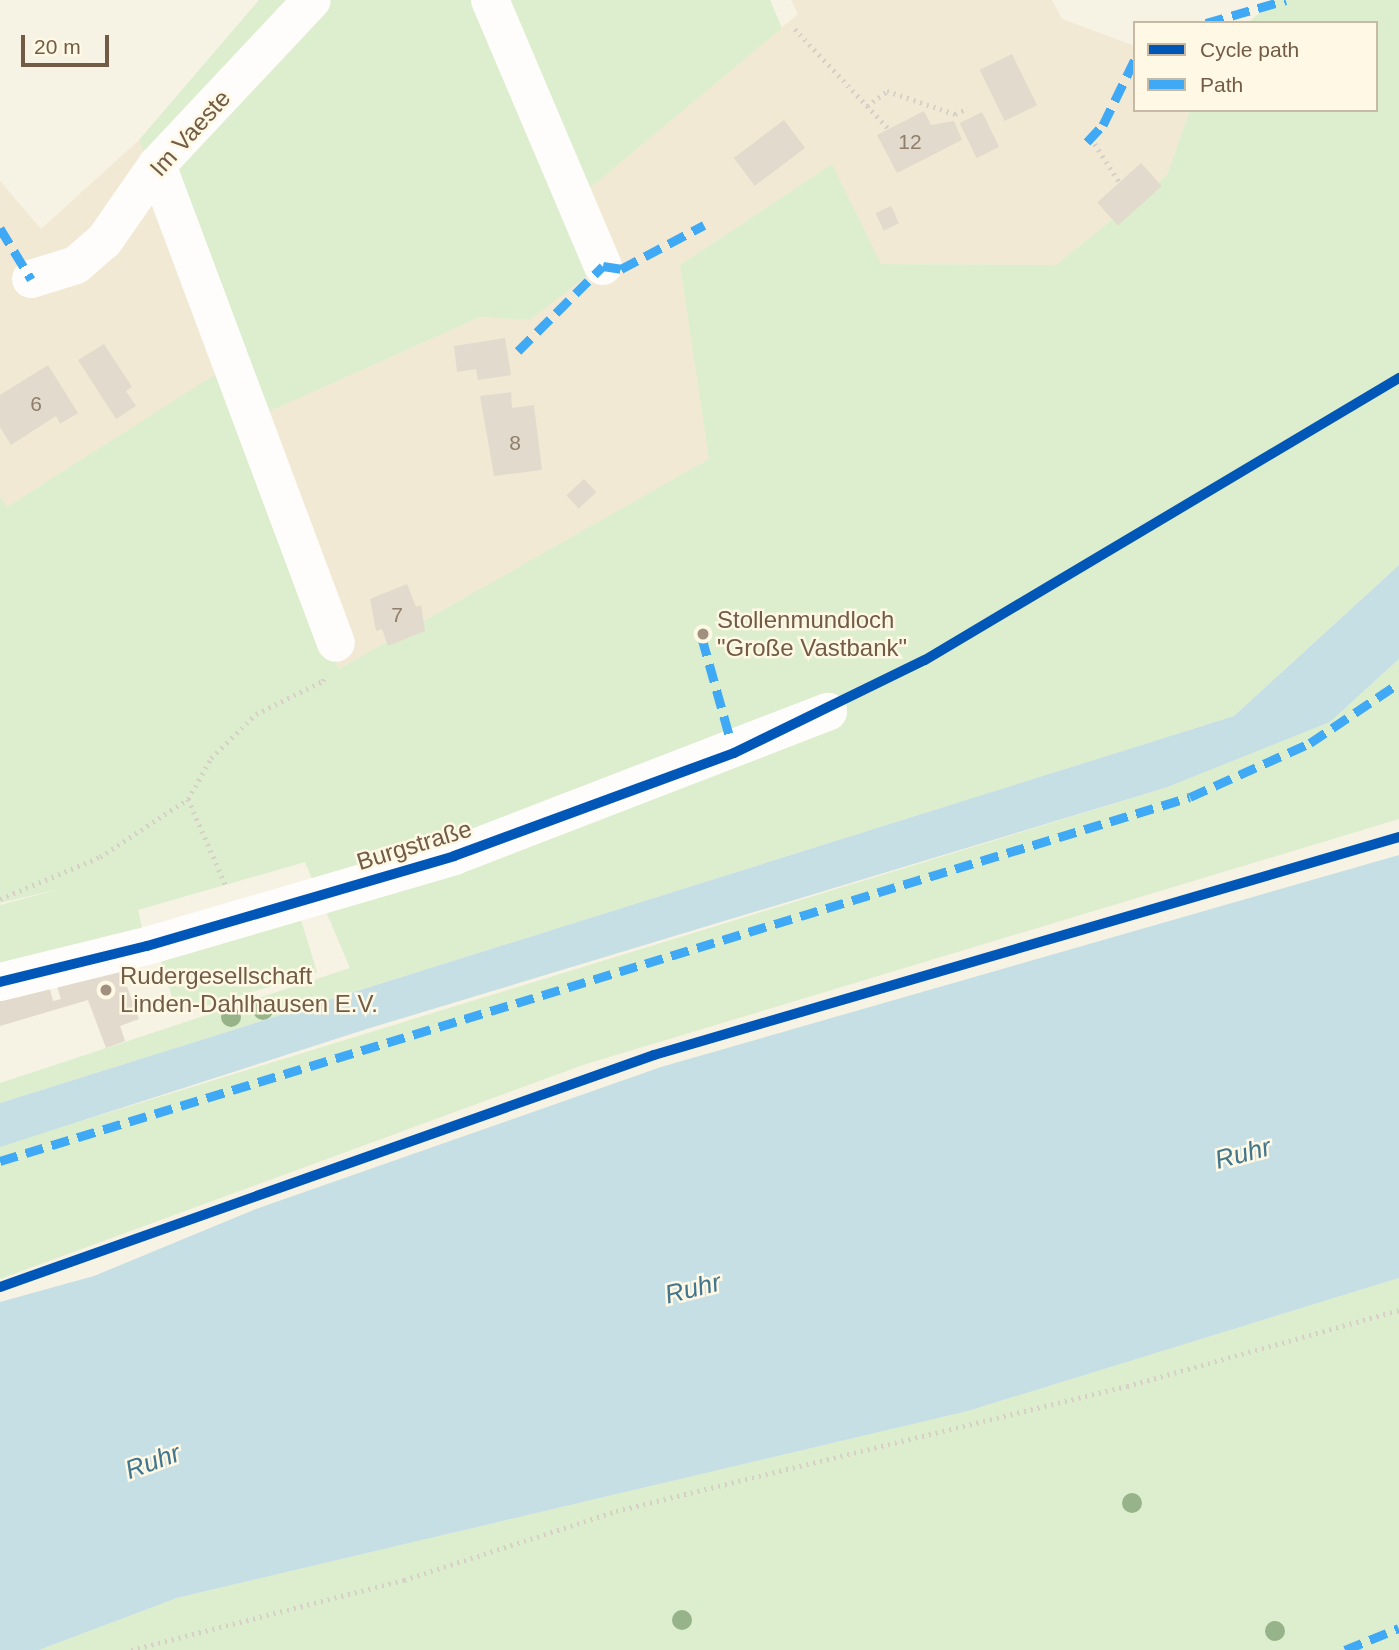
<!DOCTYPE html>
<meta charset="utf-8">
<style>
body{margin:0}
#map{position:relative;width:1399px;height:1650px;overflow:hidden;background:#f6f2e4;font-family:Arial,sans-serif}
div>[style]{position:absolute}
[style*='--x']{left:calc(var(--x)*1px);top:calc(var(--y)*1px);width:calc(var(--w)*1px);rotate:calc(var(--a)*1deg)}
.residential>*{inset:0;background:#f2e9d4}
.green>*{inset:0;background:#ddeece;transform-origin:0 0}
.water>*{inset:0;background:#c6dfe5}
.building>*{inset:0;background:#e2dacc;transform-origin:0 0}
.path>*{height:4.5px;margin-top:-2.25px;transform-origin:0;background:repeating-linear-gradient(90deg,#d6d0c7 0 2px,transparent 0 7px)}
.minor>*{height:38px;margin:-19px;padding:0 19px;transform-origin:19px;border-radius:19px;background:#fefdfb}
.quiet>*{height:9px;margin-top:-4.5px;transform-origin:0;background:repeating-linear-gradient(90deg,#3fa9f5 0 18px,transparent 0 27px)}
.cycleway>*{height:10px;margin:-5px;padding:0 5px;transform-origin:5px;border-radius:5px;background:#0057b8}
.trees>*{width:20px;height:20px;margin:-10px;border-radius:50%;background:#97b38a}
.dots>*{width:19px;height:19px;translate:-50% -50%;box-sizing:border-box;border:4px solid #fff8e4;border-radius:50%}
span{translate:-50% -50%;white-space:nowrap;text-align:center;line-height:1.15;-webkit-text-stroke:5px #fff8e4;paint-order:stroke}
.number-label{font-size:21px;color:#907e6a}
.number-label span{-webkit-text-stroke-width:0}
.street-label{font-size:24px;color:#725c46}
.poi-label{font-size:24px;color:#725c46}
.left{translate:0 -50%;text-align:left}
.water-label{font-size:26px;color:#42768e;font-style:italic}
.legend{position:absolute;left:1133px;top:21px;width:245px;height:91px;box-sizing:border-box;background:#fff8e4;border:2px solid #c7baa5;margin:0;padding:9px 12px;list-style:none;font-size:21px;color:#725c46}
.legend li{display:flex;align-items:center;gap:14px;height:35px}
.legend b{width:35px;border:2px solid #c7baa5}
.scale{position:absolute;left:21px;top:35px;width:88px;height:32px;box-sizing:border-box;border:4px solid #725c46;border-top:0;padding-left:9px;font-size:21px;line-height:24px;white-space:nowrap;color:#725c46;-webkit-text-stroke:5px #fff8e4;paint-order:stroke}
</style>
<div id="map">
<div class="residential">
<div style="clip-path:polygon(791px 0,1052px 0,1062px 19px,1135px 46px,1135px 110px,1190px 110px,1167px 175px,1056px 265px,880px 264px,831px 165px,680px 265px,710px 459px,339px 669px,242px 424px,480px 317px,530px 320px,578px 198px,798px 14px)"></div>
<div style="clip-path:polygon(139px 140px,223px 370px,6px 508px,0 496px,0 181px,41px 229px)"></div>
</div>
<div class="green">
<div style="clip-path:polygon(259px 0,484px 0,598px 267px,530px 320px,480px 317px,242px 424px,339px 669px,709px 459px,680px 265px,832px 164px,881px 264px,1056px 265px,1167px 175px,1190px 110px,1376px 110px,1376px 23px,1247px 23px,1276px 0,1399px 0,1399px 565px,1234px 716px,0 1103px,0 1083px,350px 968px,305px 862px,138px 910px,143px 932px,0 970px,0 905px,64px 888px,0 903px,0 496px,7px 507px,222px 370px,139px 140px)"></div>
<div style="clip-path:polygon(495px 0,770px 0,782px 28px,578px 198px)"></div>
<div style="clip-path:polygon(1399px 659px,1399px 819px,583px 1065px,0 1279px,0 1146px,1165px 788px,1330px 722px)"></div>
<div style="left:298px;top:910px;width:65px;height:146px;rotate:73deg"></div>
<div style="clip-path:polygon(1399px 1278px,1399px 1650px,39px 1650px,177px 1598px,968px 1411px)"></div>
</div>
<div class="water">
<div style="clip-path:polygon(1399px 565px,1399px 659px,1330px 722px,1165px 788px,370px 1028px,0 1147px,0 1103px,1234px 716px)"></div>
<div style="clip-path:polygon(1399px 855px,1399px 1278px,968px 1411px,177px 1598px,39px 1650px,0 1650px,0 1302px,94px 1276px,256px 1209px,661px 1067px)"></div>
</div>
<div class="building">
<div style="left:1012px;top:54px;width:57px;height:36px;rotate:64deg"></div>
<div style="clip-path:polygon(924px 111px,931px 125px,954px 121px,962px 140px,897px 173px,877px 135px)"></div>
<div style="left:982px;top:112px;width:39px;height:25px;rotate:64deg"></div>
<div style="left:784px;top:120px;width:35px;height:63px;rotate:53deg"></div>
<div style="left:1141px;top:163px;width:31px;height:59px;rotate:48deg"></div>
<div style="left:891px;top:206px;width:19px;height:17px;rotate:65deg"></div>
<div style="clip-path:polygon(505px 338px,511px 375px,478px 380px,476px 369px,457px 372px,454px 346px)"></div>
<div style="clip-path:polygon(104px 344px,132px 387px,126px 391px,136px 406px,116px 419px,78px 360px)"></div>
<div style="clip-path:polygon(48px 365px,78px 413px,60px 424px,56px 416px,11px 445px,0 427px,0 395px)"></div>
<div style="clip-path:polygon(511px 392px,512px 408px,534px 405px,542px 470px,494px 476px,480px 396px)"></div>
<div style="left:584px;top:479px;width:18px;height:24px;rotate:47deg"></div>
<div style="clip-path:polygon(407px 584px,416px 607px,421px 605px,425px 631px,388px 646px,382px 629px,376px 631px,370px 599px)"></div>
<div style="clip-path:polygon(119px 965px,139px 1019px,120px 1026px,125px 1041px,106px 1048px,88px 1000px,0 1026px,0 994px,48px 982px,53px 1001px,61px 999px,56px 983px)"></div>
</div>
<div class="path">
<div style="--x:795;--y:29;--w:137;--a:46.8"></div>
<div style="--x:867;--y:106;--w:25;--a:-37"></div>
<div style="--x:887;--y:91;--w:72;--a:18.7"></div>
<div style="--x:955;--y:114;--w:14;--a:-25"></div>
<div style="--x:1091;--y:138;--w:54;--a:57.2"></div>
<div style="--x:188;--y:799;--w:97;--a:66.3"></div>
<div style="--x:0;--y:899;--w:108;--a:-22.8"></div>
<div style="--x:100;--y:857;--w:105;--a:-33.4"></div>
<div style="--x:188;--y:799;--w:47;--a:-60.7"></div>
<div style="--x:211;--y:758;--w:63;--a:-44.4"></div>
<div style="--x:256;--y:714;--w:75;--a:-26.2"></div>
<div style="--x:323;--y:681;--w:7;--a:-74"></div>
<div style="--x:131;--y:1650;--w:282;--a:-14.4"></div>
<div style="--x:404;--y:1580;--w:223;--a:-18"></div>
<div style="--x:616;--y:1511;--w:526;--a:-13.75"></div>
<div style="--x:1127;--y:1386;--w:282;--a:-15.6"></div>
</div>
<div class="minor">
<div style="--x:490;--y:0;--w:289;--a:67"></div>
<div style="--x:157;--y:165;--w:510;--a:69.47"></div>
<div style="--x:31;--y:279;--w:47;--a:-17.3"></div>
<div style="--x:76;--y:265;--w:37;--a:-41"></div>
<div style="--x:104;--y:241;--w:93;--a:-55.1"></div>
<div style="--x:157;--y:165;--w:226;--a:-46.8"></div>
<div style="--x:0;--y:982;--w:151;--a:-13.8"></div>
<div style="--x:147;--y:946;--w:320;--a:-16.3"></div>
<div style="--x:454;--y:856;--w:401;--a:-21.1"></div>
</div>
<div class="quiet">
<div style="--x:1206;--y:23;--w:83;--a:-16"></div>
<div style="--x:1087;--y:142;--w:23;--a:-47"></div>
<div style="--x:1103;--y:125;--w:73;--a:-64.1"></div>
<div style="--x:0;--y:228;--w:60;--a:58.7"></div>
<div style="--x:518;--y:351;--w:120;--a:-45"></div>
<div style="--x:603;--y:266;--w:18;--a:9"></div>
<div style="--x:621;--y:269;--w:94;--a:-27.9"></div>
<div style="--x:702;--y:638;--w:101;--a:74.4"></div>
<div style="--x:0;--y:1161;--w:1244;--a:-17.01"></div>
<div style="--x:1190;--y:797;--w:132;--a:-24.2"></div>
<div style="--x:1310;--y:743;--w:107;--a:-34"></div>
<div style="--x:1345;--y:1650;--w:58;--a:-22.2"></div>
</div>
<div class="cycleway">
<div style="--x:0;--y:982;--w:151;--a:-13.8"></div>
<div style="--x:147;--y:946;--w:320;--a:-16.3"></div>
<div style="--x:454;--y:856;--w:298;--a:-20.2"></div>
<div style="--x:734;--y:753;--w:212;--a:-26"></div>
<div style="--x:925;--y:660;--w:552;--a:-30.75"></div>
<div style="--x:0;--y:1287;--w:694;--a:-19.53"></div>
<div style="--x:654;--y:1055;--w:776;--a:-16.31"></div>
</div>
<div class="trees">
<div style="left:263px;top:1010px"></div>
<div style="left:231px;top:1017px"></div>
<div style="left:1132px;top:1503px"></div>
<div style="left:682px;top:1620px"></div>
<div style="left:1275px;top:1631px"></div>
</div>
<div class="dots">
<div style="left:703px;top:634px;background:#a0907d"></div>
<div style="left:106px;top:990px;background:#a0907d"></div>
</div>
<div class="number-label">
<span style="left:910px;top:142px">12</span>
<span style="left:36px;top:404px">6</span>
<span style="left:515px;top:443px">8</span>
<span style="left:397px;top:615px">7</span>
</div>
<div class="street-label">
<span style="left:190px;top:133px;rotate:-48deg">Im Vaeste</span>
<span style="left:414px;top:845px;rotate:-17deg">Burgstraße</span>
</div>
<div class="poi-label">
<span class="left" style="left:717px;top:634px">Stollenmundloch<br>"Große Vastbank"</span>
<span class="left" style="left:120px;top:990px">Rudergesellschaft<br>Linden-Dahlhausen E.V.</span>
</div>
<div class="water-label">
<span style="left:1243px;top:1154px;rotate:-15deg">Ruhr</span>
<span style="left:693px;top:1289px;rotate:-14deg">Ruhr</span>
<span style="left:153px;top:1462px;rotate:-20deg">Ruhr</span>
</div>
<ul class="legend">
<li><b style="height:9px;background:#0057b8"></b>Cycle path</li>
<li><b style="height:9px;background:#3fa9f5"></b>Path</li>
</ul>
<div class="scale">20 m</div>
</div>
